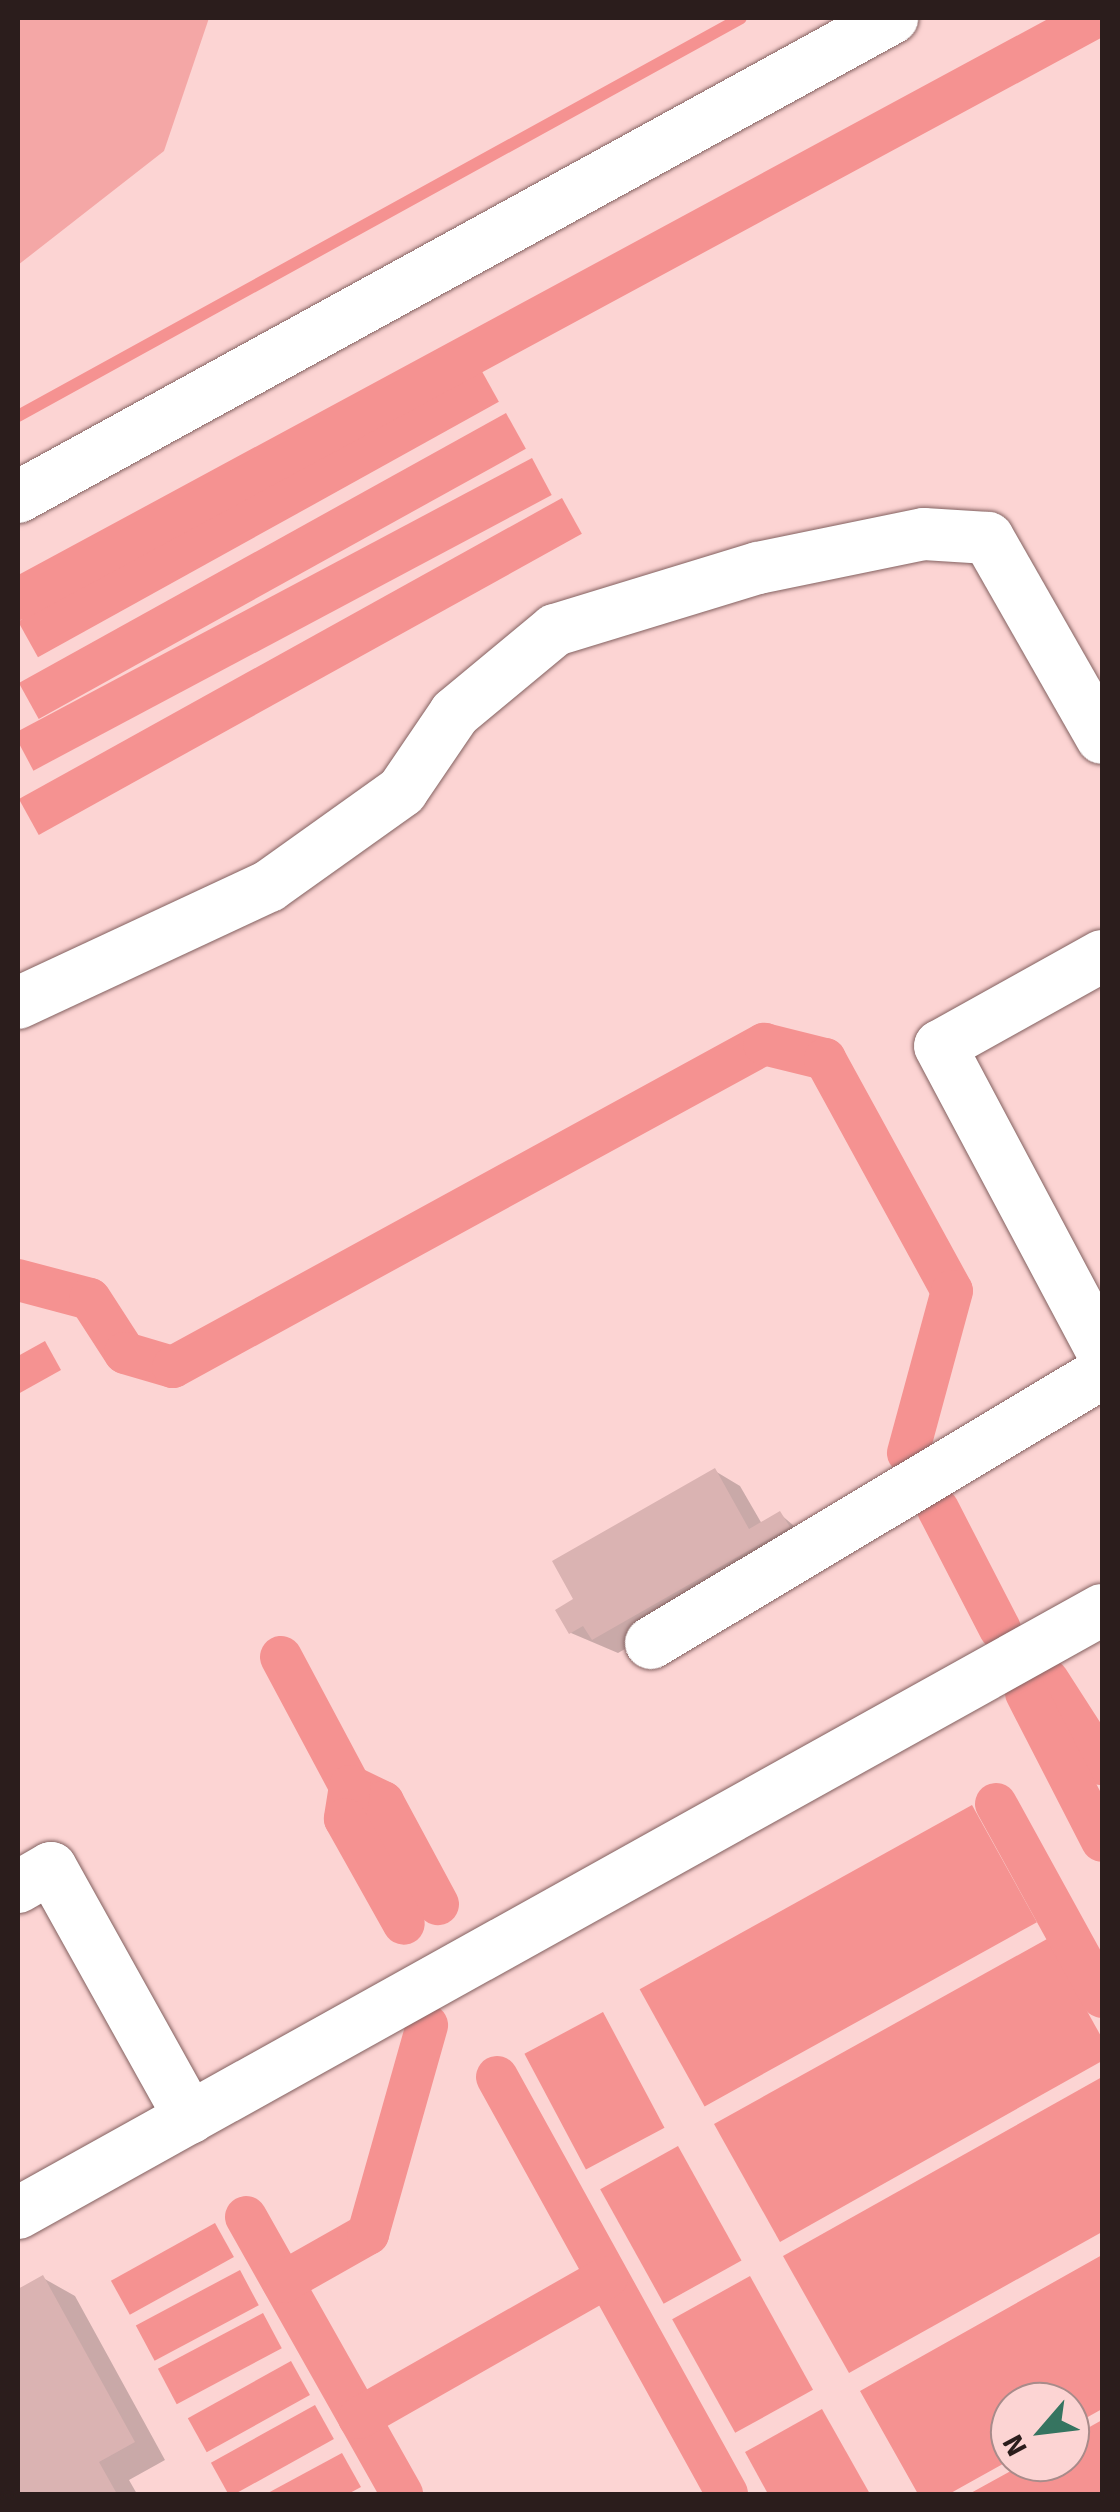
<!DOCTYPE html>
<style>
body{margin:0}
#map{position:relative;width:1120px;height:2512px;overflow:hidden;background:#fcd4d3;font-family:Signika,sans-serif}
div>[style]{position:absolute}
[style*='--x']{left:calc(var(--x)*1px);top:calc(var(--y)*1px);width:calc(var(--w)*1px);rotate:calc(var(--a)*1deg)}
.green>*{inset:0;background:#f4a7a6}
.water>*{inset:0;background:#f59291;transform-origin:0 0}
.shadow>*{inset:0;background:#0003}
.stream>*{height:12px;margin:-6px;padding:0 6px;transform-origin:6px;border-radius:6px;background:#f59291}
.canal>*{height:42px;margin:-21px;padding:0 21px;transform-origin:21px;border-radius:21px;background:#f59291}
.building>*{inset:0;background:#dab3b2}
.roads{filter:drop-shadow(0 0 2px #836160) drop-shadow(0 0 2px #836160)}
.minor>*{height:52px;margin:-26px;padding:0 26px;transform-origin:26px;border-radius:26px;background:#fff}
span{translate:-50% -50%;white-space:nowrap;text-align:center;line-height:1.15;-webkit-text-stroke:8px #fcd4d3;paint-order:stroke}
.frame{position:absolute;inset:0;border:20px solid #2b1d1c;pointer-events:none}
.north{position:absolute;left:990px;top:2382px;width:100px;height:100px;box-sizing:border-box;background:#fcd4d3;border:2px solid #a88b8a;border-radius:50%;rotate:242deg;font-size:28px;font-weight:700;line-height:40px;text-align:center;color:#2b1d1c}
.north::after{content:'';display:block;margin:auto;width:35px;height:45px;background:#367460;clip-path:polygon(50% 0,100% 100%,50% 72%,0 100%)}
</style>
<div id="map">
<div class="green">
<div style="clip-path:polygon(18px 18px,209px 18px,164px 151px,18px 265px)"></div>
</div>
<div class="water">
<div style="left:479px;top:366px;width:41px;height:527px;rotate:61deg"></div>
<div style="left:506px;top:413px;width:41px;height:557px;rotate:61deg"></div>
<div style="left:532px;top:458px;width:42px;height:587px;rotate:62deg"></div>
<div style="left:562px;top:498px;width:41px;height:621px;rotate:61deg"></div>
<div style="clip-path:polygon(45px 1341px,61px 1370px,18px 1394px,18px 1356px)"></div>
<div style="left:972px;top:1805px;width:134px;height:380px;rotate:61deg"></div>
<div style="clip-path:polygon(1047px 1939px,1102px 2038px,1102px 2061px,780px 2242px,714px 2124px)"></div>
<div style="left:603px;top:2012px;width:131px;height:89px;rotate:62deg"></div>
<div style="clip-path:polygon(1102px 2077px,1102px 2232px,849px 2373px,783px 2256px)"></div>
<div style="left:678px;top:2146px;width:131px;height:89px;rotate:61deg"></div>
<div style="left:215px;top:2223px;width:39px;height:119px;rotate:61deg"></div>
<div style="clip-path:polygon(1102px 2255px,1102px 2409px,1070px 2427px,1070px 2402px,1010px 2402px,1010px 2460px,949px 2494px,918px 2494px,860px 2391px)"></div>
<div style="left:240px;top:2270px;width:40px;height:118px;rotate:62deg"></div>
<div style="left:750px;top:2276px;width:130px;height:89px;rotate:61deg"></div>
<div style="left:263px;top:2313px;width:40px;height:119px;rotate:62deg"></div>
<div style="left:291px;top:2361px;width:39px;height:118px;rotate:61deg"></div>
<div style="left:315px;top:2405px;width:39px;height:119px;rotate:61deg"></div>
<div style="clip-path:polygon(822px 2409px,870px 2494px,768px 2494px,745px 2452px)"></div>
<div style="clip-path:polygon(1102px 2420px,1102px 2494px,969px 2494px,1027px 2462px,1070px 2462px,1070px 2438px)"></div>
<div style="clip-path:polygon(342px 2453px,361px 2487px,348px 2494px,266px 2494px)"></div>
</div>
<div class="shadow">
<div style="clip-path:polygon(715px 1471px,740px 1486px,762px 1524px,780px 1514px,813px 1542px,618px 1653px,571px 1633px,576px 1600px)"></div>
<div style="clip-path:polygon(43px 2278px,75px 2296px,165px 2460px,129px 2480px,137px 2494px,18px 2490px,18px 2289px)"></div>
</div>
<div class="stream">
<div style="--x:18;--y:416;--w:825;--a:-28.83"></div>
</div>
<div class="canal">
<div style="--x:18;--y:599;--w:1223;--a:-28.37"></div>
<div style="--x:18;--y:1280;--w:74;--a:14.8"></div>
<div style="--x:90;--y:1299;--w:64;--a:57.1"></div>
<div style="--x:125;--y:1353;--w:50;--a:16.3"></div>
<div style="--x:173;--y:1367;--w:674;--a:-28.66"></div>
<div style="--x:764;--y:1044;--w:63;--a:13.8"></div>
<div style="--x:825;--y:1059;--w:264;--a:61.3"></div>
<div style="--x:952;--y:1291;--w:168;--a:105.2"></div>
<div style="--x:938;--y:1509;--w:135;--a:62.7"></div>
<div style="--x:281;--y:1657;--w:146;--a:61.9"></div>
<div style="--x:350;--y:1786;--w:37;--a:26"></div>
<div style="--x:383;--y:1802;--w:116;--a:61.7"></div>
<div style="--x:1048;--y:1680;--w:100;--a:57.3"></div>
<div style="--x:1026;--y:1693;--w:166;--a:62.8"></div>
<div style="--x:350;--y:1786;--w:33;--a:99"></div>
<div style="--x:345;--y:1819;--w:120;--a:60.7"></div>
<div style="--x:996;--y:1804;--w:220;--a:61.2"></div>
<div style="--x:497;--y:2077;--w:476;--a:61.1"></div>
<div style="--x:246;--y:2217;--w:318;--a:60.6"></div>
<div style="--x:283;--y:2282;--w:98;--a:-29.5"></div>
<div style="--x:368;--y:2234;--w:217;--a:-74.2"></div>
<div style="--x:359;--y:2418;--w:285;--a:-29.6"></div>
</div>
<div class="building">
<div style="clip-path:polygon(715px 1468px,749px 1529px,780px 1511px,790px 1527px,592px 1640px,583px 1626px,569px 1634px,555px 1610px,573px 1599px,552px 1561px)"></div>
<div style="clip-path:polygon(43px 2275px,135px 2442px,99px 2462px,117px 2494px,18px 2494px,18px 2289px)"></div>
</div>
<div class="roads">
<div class="minor">
<div style="--x:18;--y:497;--w:997;--a:-28.73"></div>
<div style="--x:1102;--y:956;--w:185;--a:150.9"></div>
<div style="--x:940;--y:1046;--w:345;--a:62"></div>
<div style="--x:18;--y:1003;--w:277;--a:-25"></div>
<div style="--x:269;--y:886;--w:163;--a:-35.5"></div>
<div style="--x:402;--y:791;--w:94;--a:-55.8"></div>
<div style="--x:455;--y:713;--w:130;--a:-39.7"></div>
<div style="--x:555;--y:630;--w:212;--a:-17"></div>
<div style="--x:758;--y:568;--w:169;--a:-11.6"></div>
<div style="--x:924;--y:534;--w:64;--a:3.6"></div>
<div style="--x:988;--y:538;--w:230;--a:60.3"></div>
<div style="--x:651;--y:1643;--w:526;--a:-30.91"></div>
<div style="--x:18;--y:1887;--w:38;--a:-30"></div>
<div style="--x:51;--y:1868;--w:286;--a:60.9"></div>
<div style="--x:18;--y:2213;--w:1240;--a:-29.09"></div>
</div>
</div>
<div class="frame"></div>
<div class="north">N</div>
</div>
